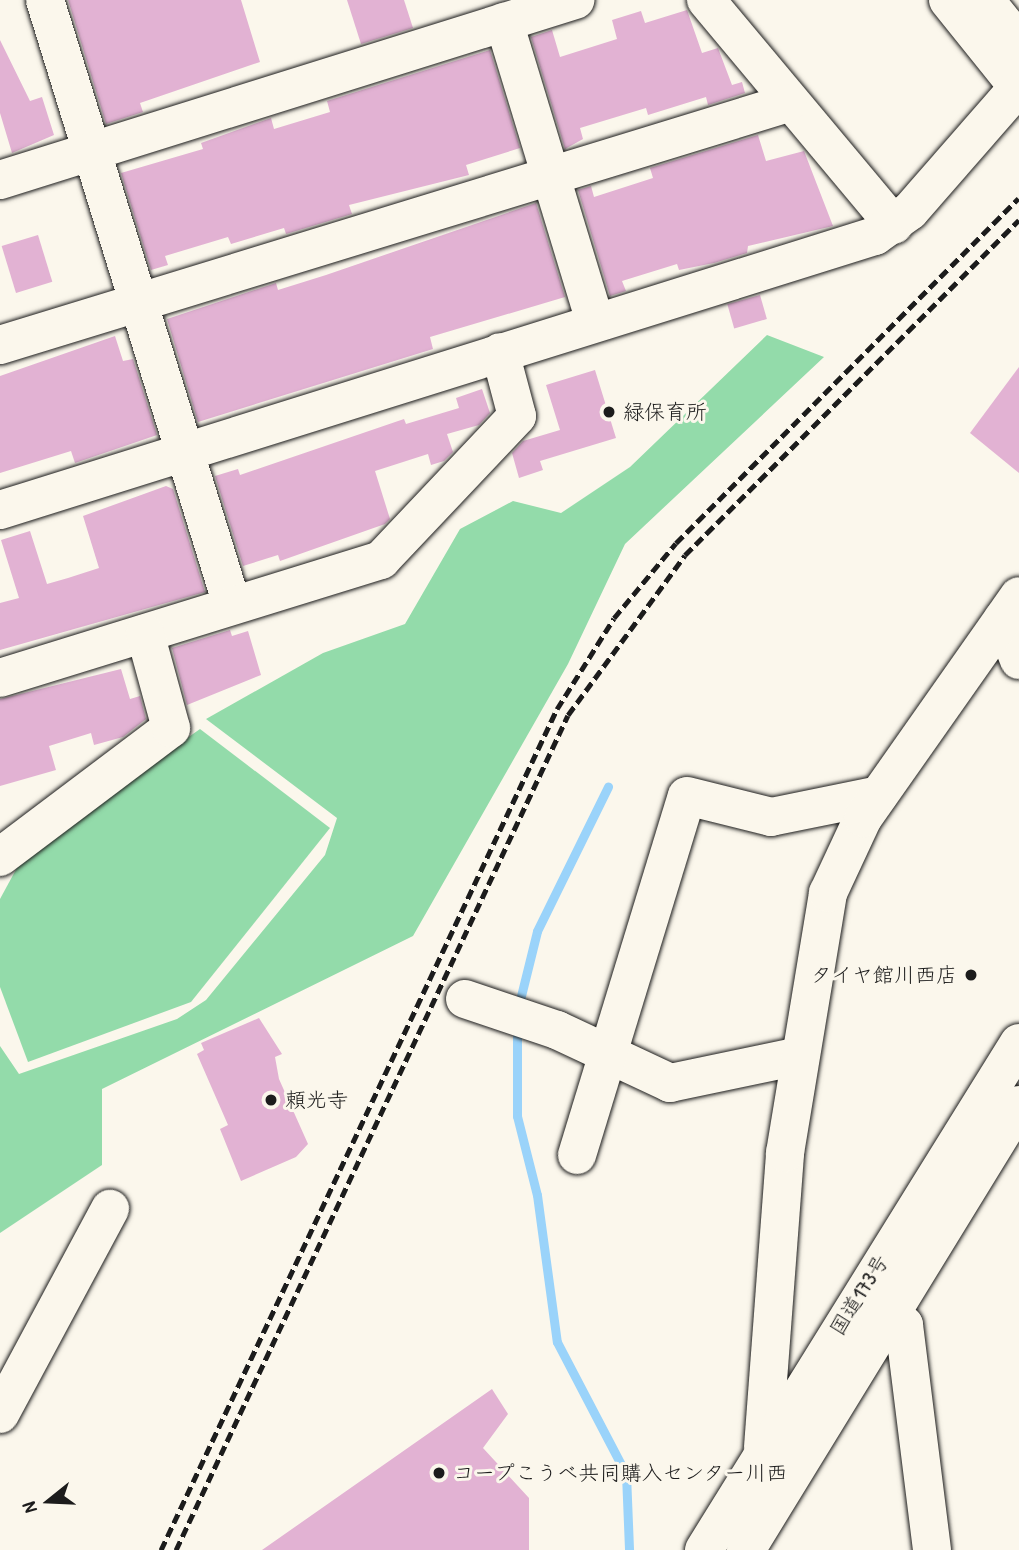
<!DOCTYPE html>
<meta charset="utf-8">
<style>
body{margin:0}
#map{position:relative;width:1019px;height:1550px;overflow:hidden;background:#fbf7ec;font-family:"Patrick Hand","Klee One",sans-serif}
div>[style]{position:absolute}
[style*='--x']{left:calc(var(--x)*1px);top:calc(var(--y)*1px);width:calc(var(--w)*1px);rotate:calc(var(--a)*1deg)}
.green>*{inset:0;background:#93dbaa}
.stream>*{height:9px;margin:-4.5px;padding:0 4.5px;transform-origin:4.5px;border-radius:4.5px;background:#9ad3fa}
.building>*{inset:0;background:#e2b2d3;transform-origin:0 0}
.roads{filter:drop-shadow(0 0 2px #1c1c1c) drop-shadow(0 0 2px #1c1c1c)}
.minor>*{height:38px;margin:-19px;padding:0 19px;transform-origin:19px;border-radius:19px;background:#fbf7ec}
.highway>*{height:38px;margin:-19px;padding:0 19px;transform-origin:19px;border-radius:19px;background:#fbf7ec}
.rail>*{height:5px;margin-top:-2.5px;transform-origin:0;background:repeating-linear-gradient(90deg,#1c1c1c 0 10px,transparent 0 15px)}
.dots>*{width:19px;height:19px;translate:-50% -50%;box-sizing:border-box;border:4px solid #fbf7ec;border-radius:50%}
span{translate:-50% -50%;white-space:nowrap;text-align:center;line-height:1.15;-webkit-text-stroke:6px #fbf7ec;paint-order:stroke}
.poi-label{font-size:21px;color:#1c1c1c}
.left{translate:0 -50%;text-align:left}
.right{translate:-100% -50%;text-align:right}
.street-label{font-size:21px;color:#1c1c1c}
.north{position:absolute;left:14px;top:1466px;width:70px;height:70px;-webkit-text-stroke:5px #fbf7ec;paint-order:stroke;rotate:252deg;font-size:19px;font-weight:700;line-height:28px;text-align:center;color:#1c1c1c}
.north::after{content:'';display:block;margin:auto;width:24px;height:32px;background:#1c1c1c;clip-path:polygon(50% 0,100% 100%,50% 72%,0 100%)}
</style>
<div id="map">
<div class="green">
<div style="clip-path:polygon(767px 335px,824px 357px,625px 544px,568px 664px,413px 936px,102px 1089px,102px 1165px,0 1233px,0 1046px,19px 1074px,177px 1019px,206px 1000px,325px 855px,337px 818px,206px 719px,323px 653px,405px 624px,460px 529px,513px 501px,561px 513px,630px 467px)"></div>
<div style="clip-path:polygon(200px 729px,330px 828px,191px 1002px,28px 1062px,0 987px,0 899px,25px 853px)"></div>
</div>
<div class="stream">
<div style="--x:518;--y:1008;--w:79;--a:-76.1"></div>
<div style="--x:537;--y:931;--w:161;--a:-63.8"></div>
<div style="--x:517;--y:1025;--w:91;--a:90"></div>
<div style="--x:517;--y:1116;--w:81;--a:75.8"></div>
<div style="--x:537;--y:1195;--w:148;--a:82.3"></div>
<div style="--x:557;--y:1342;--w:149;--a:62.4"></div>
<div style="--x:626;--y:1474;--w:76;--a:87.7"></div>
</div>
<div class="building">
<div style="clip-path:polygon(68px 0,241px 0,260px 62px,140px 103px,143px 112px,106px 124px)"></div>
<div style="clip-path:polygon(347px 0,404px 0,413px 28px,361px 44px)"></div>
<div style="clip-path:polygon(687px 10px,702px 53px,718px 48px,732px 85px,742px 82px,745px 93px,708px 105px,706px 97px,648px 115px,646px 108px,580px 128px,583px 139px,565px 149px,531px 37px,552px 30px,560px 57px,617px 39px,612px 20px,641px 11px,645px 23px)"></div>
<div style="clip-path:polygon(0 40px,30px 101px,42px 97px,54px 135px,12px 153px,0 113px)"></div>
<div style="clip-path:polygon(490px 50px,520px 148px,466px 165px,469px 175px,349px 205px,352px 214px,286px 234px,284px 228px,231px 244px,228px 237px,165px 256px,168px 265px,151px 270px,121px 173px,203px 149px,201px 143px,271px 118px,274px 129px,330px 112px,327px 101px)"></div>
<div style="clip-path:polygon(758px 135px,766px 161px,804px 151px,833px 226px,748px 246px,747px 253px,714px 263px,679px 270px,677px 264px,622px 281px,626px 291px,610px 296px,578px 190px,591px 186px,594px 197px,653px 178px,650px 168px)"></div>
<div style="clip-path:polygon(536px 203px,565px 297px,430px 337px,433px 349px,198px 422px,167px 319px,276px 283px,278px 290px,326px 275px)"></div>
<div style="left:38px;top:235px;width:49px;height:38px;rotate:73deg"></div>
<div style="left:760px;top:295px;width:25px;height:34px;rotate:74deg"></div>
<div style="clip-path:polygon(115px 336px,123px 361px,133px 359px,157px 435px,75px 463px,71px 451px,0 473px,0 376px)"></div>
<div style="clip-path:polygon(1019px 367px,1019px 473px,970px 433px)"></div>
<div style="clip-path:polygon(595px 370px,616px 438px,540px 461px,543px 470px,519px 478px,512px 453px,523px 441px,560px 430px,546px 385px)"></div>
<div style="clip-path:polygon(482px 389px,490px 413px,479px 425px,447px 434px,453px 452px,444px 461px,431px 465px,428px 454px,375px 471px,390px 519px,385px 524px,280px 561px,278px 555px,243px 566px,215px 476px,238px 469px,240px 475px,404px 419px,406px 424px,459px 408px,456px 398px)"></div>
<div style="clip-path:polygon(166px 486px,173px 489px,205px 592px,0 650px,0 603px,19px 598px,1px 540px,30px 531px,47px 584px,68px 578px,99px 568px,83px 516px)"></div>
<div style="clip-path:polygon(230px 630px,232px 636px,248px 631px,261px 675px,187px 705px,172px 648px)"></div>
<div style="clip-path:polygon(121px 669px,130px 699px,140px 696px,146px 719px,123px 737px,94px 745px,91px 733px,49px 746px,56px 770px,0 786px,0 699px)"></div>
<div style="clip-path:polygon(259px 1018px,282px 1054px,275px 1057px,279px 1079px,308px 1144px,296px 1157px,241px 1181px,220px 1129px,228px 1125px,197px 1054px,204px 1050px,201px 1043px)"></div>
<div style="clip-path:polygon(492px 1389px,508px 1414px,483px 1448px,529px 1498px,529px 1550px,262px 1550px)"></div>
</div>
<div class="roads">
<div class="minor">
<div style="--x:45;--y:0;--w:633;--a:72.82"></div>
<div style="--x:706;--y:0;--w:293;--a:50.1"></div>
<div style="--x:948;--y:0;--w:112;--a:51.2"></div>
<div style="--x:985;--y:0;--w:54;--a:51"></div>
<div style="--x:504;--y:22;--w:313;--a:73.1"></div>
<div style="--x:0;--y:180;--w:603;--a:-17.38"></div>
<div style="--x:0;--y:345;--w:824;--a:-17.07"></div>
<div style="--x:0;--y:510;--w:917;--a:-17.39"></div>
<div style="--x:875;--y:236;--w:43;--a:-35.5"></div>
<div style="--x:910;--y:211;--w:166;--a:-48.9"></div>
<div style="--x:1003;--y:619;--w:44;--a:68.7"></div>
<div style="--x:0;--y:678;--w:399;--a:-17.2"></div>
<div style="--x:381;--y:560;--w:198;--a:-46.6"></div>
<div style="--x:517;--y:416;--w:66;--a:-104.9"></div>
<div style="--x:0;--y:857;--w:214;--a:-37"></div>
<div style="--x:171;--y:728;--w:98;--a:-105.3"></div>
<div style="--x:465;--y:999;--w:97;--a:18.6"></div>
<div style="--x:557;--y:1030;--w:125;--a:25.1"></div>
<div style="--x:670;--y:1083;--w:132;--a:-11.8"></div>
<div style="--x:577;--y:1155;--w:375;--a:-73"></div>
<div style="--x:687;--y:796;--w:87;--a:14"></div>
<div style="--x:771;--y:817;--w:110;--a:-11.5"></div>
<div style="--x:869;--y:1291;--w:49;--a:44.2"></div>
<div style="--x:904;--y:1325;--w:227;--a:82.9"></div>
<div style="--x:0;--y:1414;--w:233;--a:-61.8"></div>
<div style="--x:763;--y:1447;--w:295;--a:-85.7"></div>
<div style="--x:785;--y:1153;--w:264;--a:-80.6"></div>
<div style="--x:828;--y:893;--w:83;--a:-65"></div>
<div style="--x:863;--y:818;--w:271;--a:-54.9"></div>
</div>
<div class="highway">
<div style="--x:704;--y:1550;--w:597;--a:-58.15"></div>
<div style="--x:746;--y:1550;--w:522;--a:-58.47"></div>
</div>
</div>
<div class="rail">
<div style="--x:161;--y:1550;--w:930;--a:-64.79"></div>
<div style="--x:557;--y:709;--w:107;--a:-57.9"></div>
<div style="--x:614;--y:618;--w:97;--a:-50.4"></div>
<div style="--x:676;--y:543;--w:486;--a:-45.2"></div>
<div style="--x:176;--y:1550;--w:922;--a:-64.85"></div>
<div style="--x:568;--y:715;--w:198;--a:-53.8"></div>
<div style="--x:685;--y:555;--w:473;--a:-45.1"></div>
</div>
<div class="dots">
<div style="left:609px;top:412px;background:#1c1c1c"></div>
<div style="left:971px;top:975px;background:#1c1c1c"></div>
<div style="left:271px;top:1100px;background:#1c1c1c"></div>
<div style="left:439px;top:1473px;background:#1c1c1c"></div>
</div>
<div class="poi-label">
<span class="left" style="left:623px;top:412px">緑保育所</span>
<span class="right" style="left:957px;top:975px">タイヤ館川西店</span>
<span class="left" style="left:285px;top:1100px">頼光寺</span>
<span class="left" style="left:453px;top:1473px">コープこうべ共同購入センター川西</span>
</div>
<div class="street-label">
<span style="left:859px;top:1295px;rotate:-58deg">国道173号</span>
</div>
<div class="north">N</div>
</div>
